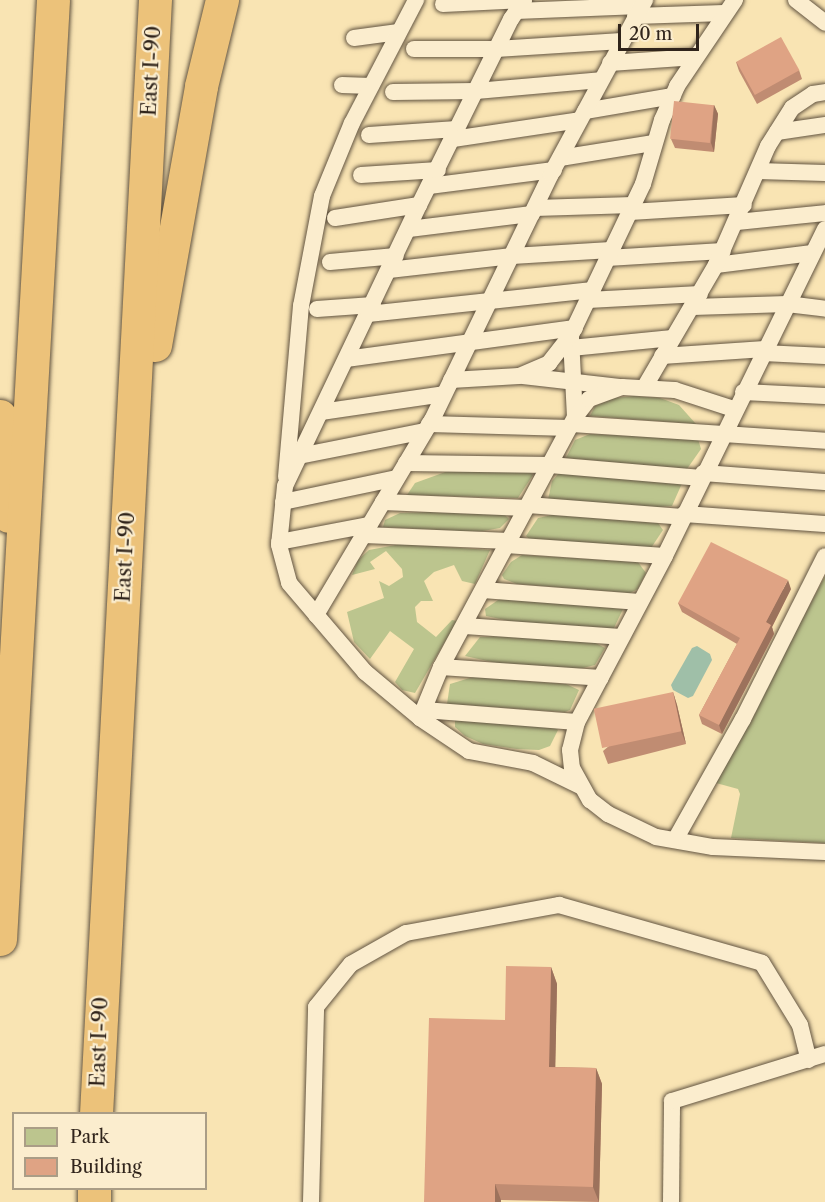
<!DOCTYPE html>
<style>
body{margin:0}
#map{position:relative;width:825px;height:1202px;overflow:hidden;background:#f9e4b3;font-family:"Libre Caslon Text",serif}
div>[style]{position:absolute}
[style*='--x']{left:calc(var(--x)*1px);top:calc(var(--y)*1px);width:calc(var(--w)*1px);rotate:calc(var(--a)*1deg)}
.green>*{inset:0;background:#bcc58e}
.water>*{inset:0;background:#9fbfa8}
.roads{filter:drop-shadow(0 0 2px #625441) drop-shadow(0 0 2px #625441)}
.lane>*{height:16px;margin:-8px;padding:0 8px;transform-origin:8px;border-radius:8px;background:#fbedce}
.highway>*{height:33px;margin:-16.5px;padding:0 16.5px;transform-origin:16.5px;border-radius:16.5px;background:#ecc27a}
.wall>*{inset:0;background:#c08c72}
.shaded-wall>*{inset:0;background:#9c725c}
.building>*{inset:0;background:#dfa384;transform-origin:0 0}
span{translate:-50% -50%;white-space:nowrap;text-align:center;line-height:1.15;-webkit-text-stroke:4.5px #fbedce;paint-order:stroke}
.street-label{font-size:21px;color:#30241b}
.legend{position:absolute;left:12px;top:1112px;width:195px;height:78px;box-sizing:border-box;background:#fbedce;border:2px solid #aa9d86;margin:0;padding:8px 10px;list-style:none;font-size:18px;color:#30241b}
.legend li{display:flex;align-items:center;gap:12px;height:30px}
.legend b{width:30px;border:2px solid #aa9d86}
.scale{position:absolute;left:618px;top:24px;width:81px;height:27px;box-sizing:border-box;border:3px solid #30241b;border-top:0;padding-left:8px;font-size:18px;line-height:21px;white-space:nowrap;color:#30241b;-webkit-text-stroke:4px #fbedce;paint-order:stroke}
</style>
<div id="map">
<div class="green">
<div style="clip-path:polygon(634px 396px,660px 398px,679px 405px,696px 424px,590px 416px,595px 406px,614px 398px)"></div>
<div style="clip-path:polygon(590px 434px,698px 439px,701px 449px,687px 469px,566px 458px,575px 440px)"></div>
<div style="clip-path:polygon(448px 471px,530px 472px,533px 475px,518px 498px,407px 495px,415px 483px)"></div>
<div style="clip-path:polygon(560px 472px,683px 481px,672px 506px,647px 508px,548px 500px,552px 481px)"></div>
<div style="clip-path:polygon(430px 512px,505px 515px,509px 519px,500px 528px,477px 532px,383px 527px,385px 520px,400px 513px)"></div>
<div style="clip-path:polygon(552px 515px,658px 523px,663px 530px,651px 548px,533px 542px,526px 536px,538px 518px)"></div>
<div style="clip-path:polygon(401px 544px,490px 550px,475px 584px,462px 581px,454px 565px,434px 572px,424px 581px,433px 601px,421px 601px,415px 607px,417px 622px,436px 637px,452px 620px,457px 621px,415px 693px,402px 690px,395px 682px,414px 649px,390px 631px,370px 659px,354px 642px,347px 612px,384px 598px,379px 581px,389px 586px,403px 577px,402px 569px,386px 551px,370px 562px,375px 569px,352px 575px,358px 560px,369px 550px)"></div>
<div style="clip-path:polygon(522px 555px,638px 562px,646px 573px,638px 589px,630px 593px,517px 584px,504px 579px,502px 575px,511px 562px)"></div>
<div style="clip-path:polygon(825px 576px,825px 843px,731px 838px,740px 794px,738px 789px,716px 783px)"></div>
<div style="clip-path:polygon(501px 598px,623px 609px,613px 630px,525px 624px,486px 616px,485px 609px)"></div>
<div style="clip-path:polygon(504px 636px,592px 641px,605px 648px,595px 665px,579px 669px,501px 664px,465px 656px,480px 637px)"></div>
<div style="clip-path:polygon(473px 677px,566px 684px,579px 690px,570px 710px,565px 712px,447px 704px,450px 684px)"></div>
<div style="clip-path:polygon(455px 720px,553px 726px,558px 730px,550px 746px,539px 750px,517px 749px,483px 744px,465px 736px,455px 727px)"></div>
</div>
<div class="water">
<div style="clip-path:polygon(697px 646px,710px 654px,712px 660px,693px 696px,688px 698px,673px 690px,671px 685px,692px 648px)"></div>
</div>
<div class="roads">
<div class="lane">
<div style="--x:524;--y:0;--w:23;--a:124"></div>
<div style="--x:511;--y:19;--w:208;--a:116.3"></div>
<div style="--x:419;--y:205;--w:311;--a:115.5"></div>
<div style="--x:285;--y:486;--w:59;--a:95.8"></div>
<div style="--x:279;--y:545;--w:39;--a:75"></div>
<div style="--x:289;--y:583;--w:117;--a:49.5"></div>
<div style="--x:365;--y:672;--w:72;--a:39.9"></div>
<div style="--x:420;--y:718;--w:59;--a:34"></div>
<div style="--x:469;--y:751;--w:65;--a:10.6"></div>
<div style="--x:533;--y:763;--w:52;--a:26.1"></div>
<div style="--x:796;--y:0;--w:37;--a:38"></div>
<div style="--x:443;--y:4;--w:81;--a:-2.8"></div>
<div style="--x:516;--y:11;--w:124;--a:-2.3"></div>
<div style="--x:635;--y:16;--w:89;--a:-1.9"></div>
<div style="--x:354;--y:38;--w:45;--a:-7.6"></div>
<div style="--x:414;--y:49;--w:82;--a:0"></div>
<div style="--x:496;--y:49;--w:126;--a:-3.6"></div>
<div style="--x:610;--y:63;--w:86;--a:-4"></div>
<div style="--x:342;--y:85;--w:29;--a:2"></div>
<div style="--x:393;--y:92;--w:83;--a:-0.7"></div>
<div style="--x:476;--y:91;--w:125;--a:-5"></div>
<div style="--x:585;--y:111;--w:89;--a:-9.7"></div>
<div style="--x:777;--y:132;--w:49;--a:-8.3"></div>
<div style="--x:369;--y:135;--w:88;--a:-3.9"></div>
<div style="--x:453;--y:139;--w:128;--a:-8.5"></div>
<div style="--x:560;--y:158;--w:95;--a:-9.1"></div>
<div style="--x:758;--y:171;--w:67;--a:1.7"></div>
<div style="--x:361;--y:175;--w:77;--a:-3.7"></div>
<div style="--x:429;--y:186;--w:126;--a:-7.3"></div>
<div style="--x:535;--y:208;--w:98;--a:-1.8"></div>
<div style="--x:630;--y:212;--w:114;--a:-3.5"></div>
<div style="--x:335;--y:218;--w:85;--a:-8.8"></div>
<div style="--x:737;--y:222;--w:88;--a:-5.8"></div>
<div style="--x:409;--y:229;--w:124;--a:-7"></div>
<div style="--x:825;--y:229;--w:364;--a:116.1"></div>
<div style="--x:665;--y:556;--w:188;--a:117.9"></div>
<div style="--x:577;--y:722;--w:29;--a:104"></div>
<div style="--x:570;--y:750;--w:18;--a:84"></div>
<div style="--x:572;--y:768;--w:37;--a:61"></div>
<div style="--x:590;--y:800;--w:23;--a:38"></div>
<div style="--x:608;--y:814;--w:53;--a:25.6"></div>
<div style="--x:656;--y:837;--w:58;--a:10"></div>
<div style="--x:713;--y:847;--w:112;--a:2.6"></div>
<div style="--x:607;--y:258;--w:116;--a:-3.5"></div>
<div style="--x:330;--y:262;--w:66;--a:-5.2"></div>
<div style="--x:716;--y:265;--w:97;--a:-7.1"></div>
<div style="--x:389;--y:270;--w:124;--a:-6.5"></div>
<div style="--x:512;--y:256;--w:99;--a:-3.5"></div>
<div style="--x:588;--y:300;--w:112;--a:-3.1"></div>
<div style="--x:693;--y:307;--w:94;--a:-1.8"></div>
<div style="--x:787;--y:304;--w:38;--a:7"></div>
<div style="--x:317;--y:309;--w:56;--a:-4.1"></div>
<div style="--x:368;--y:314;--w:226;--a:-6.1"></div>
<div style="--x:571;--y:338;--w:79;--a:87.1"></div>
<div style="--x:571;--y:348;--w:102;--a:-5.6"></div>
<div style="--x:763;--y:353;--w:62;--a:2.8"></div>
<div style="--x:662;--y:356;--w:103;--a:-3.9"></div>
<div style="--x:346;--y:359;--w:231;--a:-7.7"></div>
<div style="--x:523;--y:376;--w:97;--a:6.5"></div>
<div style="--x:451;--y:380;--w:68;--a:-3.4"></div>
<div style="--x:519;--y:376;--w:33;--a:-23"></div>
<div style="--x:549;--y:363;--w:36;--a:-52"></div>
<div style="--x:571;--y:335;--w:167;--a:-64.5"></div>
<div style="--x:643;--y:184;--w:67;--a:-73.5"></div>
<div style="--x:662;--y:120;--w:37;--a:-66"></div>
<div style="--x:677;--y:86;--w:104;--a:-56"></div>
<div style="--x:644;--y:388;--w:143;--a:-59.7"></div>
<div style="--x:716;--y:265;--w:130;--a:-66.4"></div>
<div style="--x:768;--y:146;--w:45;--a:-57.7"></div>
<div style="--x:792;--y:108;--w:25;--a:-34"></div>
<div style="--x:813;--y:94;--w:12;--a:-9"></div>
<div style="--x:743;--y:392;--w:82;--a:2.8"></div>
<div style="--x:321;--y:412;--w:124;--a:-8.3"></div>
<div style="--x:429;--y:424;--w:140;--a:1.6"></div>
<div style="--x:572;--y:424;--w:254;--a:3.8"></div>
<div style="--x:299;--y:456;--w:128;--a:-11.2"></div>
<div style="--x:406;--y:463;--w:144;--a:0.8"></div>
<div style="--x:550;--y:465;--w:152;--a:4.9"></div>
<div style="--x:703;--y:473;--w:122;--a:4.2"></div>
<div style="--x:286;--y:477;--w:172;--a:-85"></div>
<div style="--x:301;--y:306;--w:112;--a:-79.2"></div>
<div style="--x:322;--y:196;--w:79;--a:-67.7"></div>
<div style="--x:352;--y:123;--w:139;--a:-62.5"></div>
<div style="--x:283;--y:502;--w:116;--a:-11.9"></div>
<div style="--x:383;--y:502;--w:143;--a:2.4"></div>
<div style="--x:528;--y:505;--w:155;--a:4.4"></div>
<div style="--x:684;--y:514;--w:141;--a:4.1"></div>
<div style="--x:364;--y:535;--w:145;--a:2.4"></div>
<div style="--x:279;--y:542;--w:92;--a:-10.7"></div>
<div style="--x:506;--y:545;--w:159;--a:4"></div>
<div style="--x:483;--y:590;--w:157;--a:4.4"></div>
<div style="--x:316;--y:615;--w:227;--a:-59.3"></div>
<div style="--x:432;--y:420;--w:273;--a:-64.2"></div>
<div style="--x:551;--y:174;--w:198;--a:-61.6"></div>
<div style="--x:465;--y:626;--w:156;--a:4"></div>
<div style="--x:441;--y:667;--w:160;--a:3.9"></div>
<div style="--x:424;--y:710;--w:153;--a:4.5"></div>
<div style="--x:420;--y:718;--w:55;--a:-67.6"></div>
<div style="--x:441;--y:667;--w:284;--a:-61.8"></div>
<div style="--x:575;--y:417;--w:23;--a:-52"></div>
<div style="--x:589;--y:399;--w:35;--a:-20"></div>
<div style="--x:622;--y:387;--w:53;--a:3.2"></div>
<div style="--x:675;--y:390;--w:62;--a:17.9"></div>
<div style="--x:675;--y:840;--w:139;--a:-60.7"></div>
<div style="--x:743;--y:719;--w:182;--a:-63.3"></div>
<div style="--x:311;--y:1202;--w:195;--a:-88.5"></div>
<div style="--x:316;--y:1007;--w:55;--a:-50.9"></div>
<div style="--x:351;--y:964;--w:63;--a:-29.4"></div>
<div style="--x:406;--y:933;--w:156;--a:-10.4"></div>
<div style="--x:559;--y:905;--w:211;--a:15.9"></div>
<div style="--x:762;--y:963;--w:73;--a:58.5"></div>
<div style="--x:800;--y:1025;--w:36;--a:76"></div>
<div style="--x:671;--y:1202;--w:101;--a:-89.4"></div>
<div style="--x:672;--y:1101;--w:160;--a:-17.1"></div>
</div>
<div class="highway">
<div style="--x:155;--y:345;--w:263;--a:-79.9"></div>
<div style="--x:201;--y:86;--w:89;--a:-76.3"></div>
<div style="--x:0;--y:416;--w:100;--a:85.4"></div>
<div style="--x:0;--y:939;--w:940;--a:-86.77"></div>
<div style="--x:96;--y:1114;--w:1116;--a:-86.97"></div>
<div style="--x:94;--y:1202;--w:14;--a:-90"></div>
</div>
</div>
<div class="wall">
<div style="clip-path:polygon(736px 62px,799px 70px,802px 79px,757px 104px,739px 71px)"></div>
<div style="clip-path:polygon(714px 105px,718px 114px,714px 152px,675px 148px,671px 139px)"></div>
<div style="clip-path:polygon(791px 589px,772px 627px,774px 634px,722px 734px,702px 724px,699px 715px,737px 644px,682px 612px,678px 603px)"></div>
<div style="clip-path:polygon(673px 692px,677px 705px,686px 744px,608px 764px,603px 751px)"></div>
<div style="clip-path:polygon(551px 967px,557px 984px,555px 1067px,596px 1068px,602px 1084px,599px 1202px,501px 1200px,501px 1202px,424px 1202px)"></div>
</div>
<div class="shaded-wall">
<div style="clip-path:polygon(714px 105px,718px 114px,714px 152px,711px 143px)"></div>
<div style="clip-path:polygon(788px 580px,791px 589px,772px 627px,774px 634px,722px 734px,719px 725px,766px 622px)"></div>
<div style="clip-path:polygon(673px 692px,677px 705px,686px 744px,681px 731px)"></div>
<div style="clip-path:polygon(551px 967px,557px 984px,555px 1083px,549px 1067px)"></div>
<div style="clip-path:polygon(596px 1068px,602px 1084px,599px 1202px,593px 1187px)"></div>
<div style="clip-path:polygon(495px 1184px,501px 1200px,501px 1202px,495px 1202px)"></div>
</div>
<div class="building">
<div style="left:781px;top:37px;width:38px;height:51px;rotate:61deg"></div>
<div style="left:674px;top:101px;width:40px;height:38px;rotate:6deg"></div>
<div style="clip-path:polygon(711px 542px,788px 580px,766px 622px,771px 625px,719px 725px,699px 715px,740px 638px,678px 603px)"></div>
<div style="left:673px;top:692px;width:40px;height:81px;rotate:78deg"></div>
<div style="clip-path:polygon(506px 966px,551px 967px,549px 1067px,596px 1068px,593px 1187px,495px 1184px,495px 1202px,424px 1202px,429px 1018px,505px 1020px)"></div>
</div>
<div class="street-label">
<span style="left:151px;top:71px;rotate:-87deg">East I-90</span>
<span style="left:125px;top:557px;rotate:-87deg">East I-90</span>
<span style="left:99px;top:1042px;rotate:-88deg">East I-90</span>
</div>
<ul class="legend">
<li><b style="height:16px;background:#bcc58e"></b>Park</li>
<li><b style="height:16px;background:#dfa384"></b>Building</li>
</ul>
<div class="scale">20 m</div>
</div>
